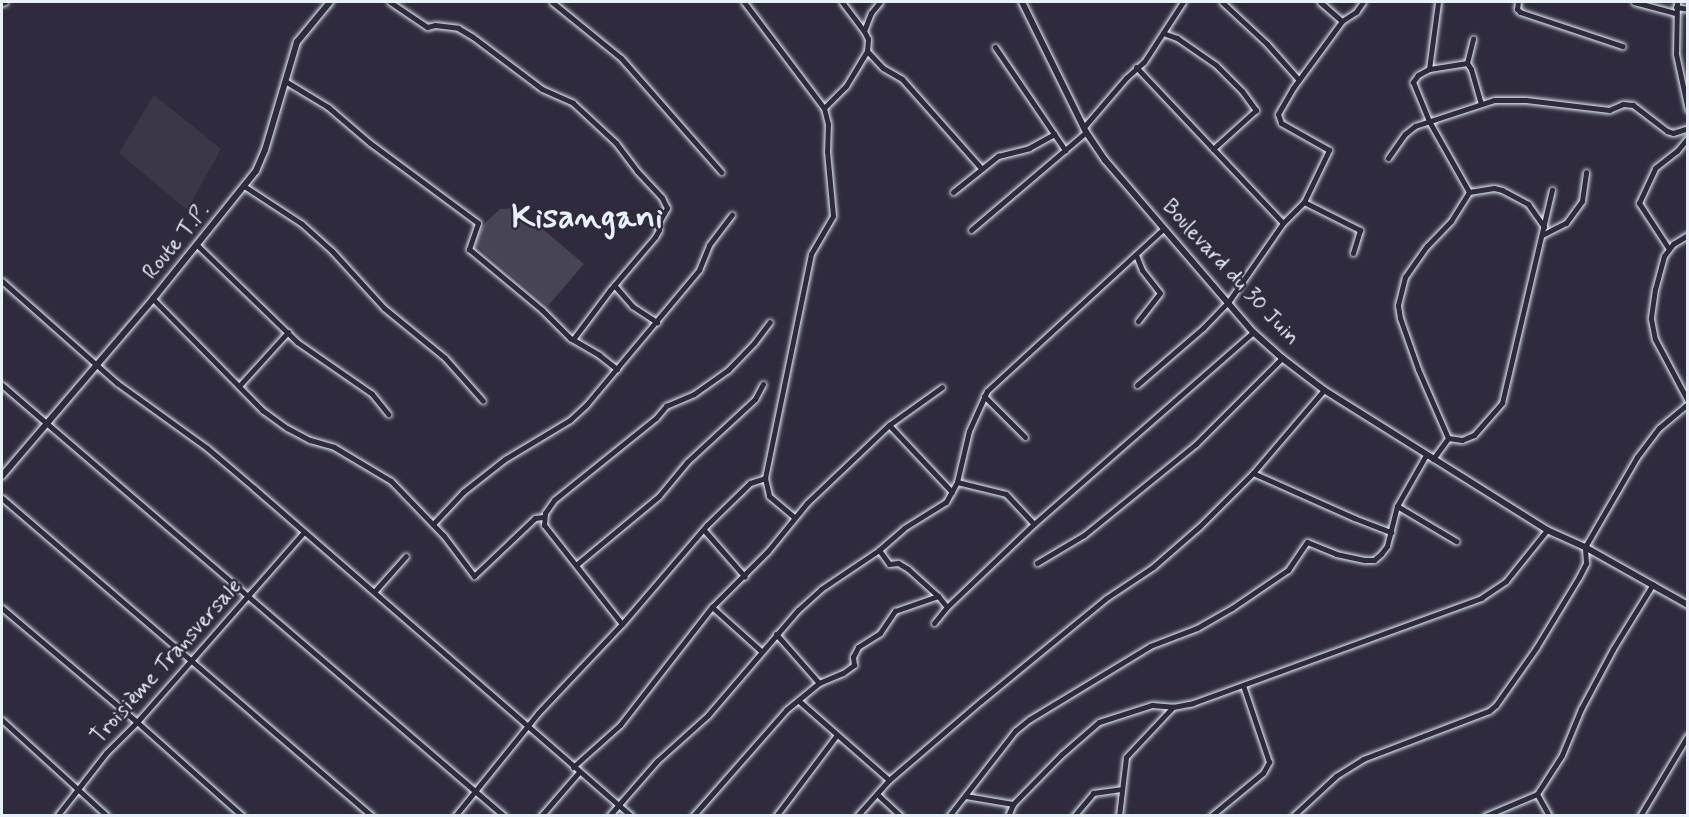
<!DOCTYPE html>
<meta charset="utf-8">
<style>
body{margin:0}
#map{position:relative;width:1689px;height:817px;overflow:hidden;background:#2f2a3d;font-family:Mynerve,sans-serif}
div>[style]{position:absolute}
[style*='--x']{left:calc(var(--x)*1px);top:calc(var(--y)*1px);width:calc(var(--w)*1px);rotate:calc(var(--a)*1deg)}
.built>*{inset:0;background:#3b3749}
.green>*{inset:0;background:#464455}
.roads{filter:drop-shadow(0 0 2px #e8f1f8) drop-shadow(0 0 2px #e8f1f8)}
.minor>*{height:5px;margin:-2.5px;padding:0 2.5px;transform-origin:2.5px;border-radius:2.5px;background:#2f2a3d}
.tertiary>*{height:6px;margin:-3px;padding:0 3px;transform-origin:3px;border-radius:3px;background:#2f2a3d}
span{translate:-50% -50%;white-space:nowrap;text-align:center;line-height:1.15;-webkit-text-stroke:5px #2f2a3d;paint-order:stroke}
.street-label{font-size:22px;color:#e8f1f8}
.town-label{font-size:34px;color:#e8f1f8;font-weight:700}
.frame{position:absolute;inset:0;border:3px solid #e8f1f8;pointer-events:none}
</style>
<div id="map">
<div class="built">
<div style="clip-path:polygon(154px 95px,221px 149px,187px 210px,119px 153px)"></div>
</div>
<div class="green">
<div style="clip-path:polygon(518px 208px,584px 264px,548px 306px,477px 246px,474px 239px,486px 222px,500px 209px)"></div>
</div>
<div class="roads">
<div class="minor">
<div style="--x:390;--y:2;--w:45;--a:34"></div>
<div style="--x:427;--y:27;--w:8;--a:-14"></div>
<div style="--x:435;--y:25;--w:23;--a:7"></div>
<div style="--x:458;--y:28;--w:17;--a:31"></div>
<div style="--x:473;--y:37;--w:86;--a:37"></div>
<div style="--x:542;--y:89;--w:34;--a:24"></div>
<div style="--x:573;--y:103;--w:59;--a:42.9"></div>
<div style="--x:616;--y:143;--w:35;--a:53"></div>
<div style="--x:637;--y:171;--w:37;--a:47"></div>
<div style="--x:662;--y:198;--w:11;--a:63"></div>
<div style="--x:667;--y:208;--w:20;--a:120"></div>
<div style="--x:657;--y:225;--w:5;--a:68"></div>
<div style="--x:659;--y:230;--w:8;--a:120"></div>
<div style="--x:655;--y:237;--w:70;--a:130.3"></div>
<div style="--x:610;--y:290;--w:60;--a:126.9"></div>
<div style="--x:552;--y:2;--w:89;--a:39.1"></div>
<div style="--x:621;--y:58;--w:152;--a:48.7"></div>
<div style="--x:744;--y:2;--w:133;--a:53"></div>
<div style="--x:824;--y:108;--w:16;--a:76"></div>
<div style="--x:828;--y:124;--w:27;--a:92"></div>
<div style="--x:827;--y:151;--w:65;--a:84.7"></div>
<div style="--x:833;--y:216;--w:44;--a:120.1"></div>
<div style="--x:811;--y:254;--w:229;--a:101.6"></div>
<div style="--x:765;--y:478;--w:18;--a:77"></div>
<div style="--x:769;--y:496;--w:33;--a:40"></div>
<div style="--x:842;--y:2;--w:36;--a:53"></div>
<div style="--x:1222;--y:2;--w:62;--a:43"></div>
<div style="--x:1267;--y:44;--w:48;--a:48.4"></div>
<div style="--x:1320;--y:2;--w:29;--a:41"></div>
<div style="--x:1518;--y:2;--w:7;--a:98"></div>
<div style="--x:1517;--y:9;--w:4;--a:45"></div>
<div style="--x:1520;--y:12;--w:108;--a:18.4"></div>
<div style="--x:1634;--y:2;--w:42;--a:15"></div>
<div style="--x:1677;--y:2;--w:52;--a:91.1"></div>
<div style="--x:1676;--y:54;--w:57;--a:77.9"></div>
<div style="--x:2;--y:3;--w:3;--a:-18"></div>
<div style="--x:1676;--y:7;--w:12;--a:9"></div>
<div style="--x:1163;--y:33;--w:15;--a:20"></div>
<div style="--x:1177;--y:38;--w:47;--a:34.7"></div>
<div style="--x:1216;--y:65;--w:37;--a:45"></div>
<div style="--x:1242;--y:91;--w:24;--a:54"></div>
<div style="--x:1256;--y:110;--w:58;--a:137.8"></div>
<div style="--x:995;--y:47;--w:125;--a:55.8"></div>
<div style="--x:867;--y:51;--w:23;--a:47"></div>
<div style="--x:883;--y:68;--w:22;--a:30"></div>
<div style="--x:902;--y:79;--w:119;--a:48.4"></div>
<div style="--x:1467;--y:63;--w:25;--a:-76"></div>
<div style="--x:1136;--y:67;--w:214;--a:46.7"></div>
<div style="--x:1429;--y:69;--w:68;--a:-82.3"></div>
<div style="--x:285;--y:81;--w:50;--a:31.2"></div>
<div style="--x:328;--y:107;--w:55;--a:40.6"></div>
<div style="--x:370;--y:143;--w:134;--a:36.5"></div>
<div style="--x:478;--y:223;--w:28;--a:109"></div>
<div style="--x:469;--y:249;--w:95;--a:39.9"></div>
<div style="--x:542;--y:310;--w:40;--a:45"></div>
<div style="--x:570;--y:338;--w:34;--a:30"></div>
<div style="--x:599;--y:355;--w:23;--a:38"></div>
<div style="--x:1481;--y:104;--w:36;--a:-106"></div>
<div style="--x:1471;--y:69;--w:7;--a:-124"></div>
<div style="--x:1467;--y:63;--w:38;--a:171"></div>
<div style="--x:1429;--y:69;--w:13;--a:151"></div>
<div style="--x:1418;--y:75;--w:9;--a:126"></div>
<div style="--x:1413;--y:82;--w:42;--a:67.7"></div>
<div style="--x:1429;--y:121;--w:81;--a:60.6"></div>
<div style="--x:1469;--y:192;--w:25;--a:-9"></div>
<div style="--x:1494;--y:188;--w:8;--a:14"></div>
<div style="--x:1502;--y:190;--w:30;--a:28"></div>
<div style="--x:1528;--y:204;--w:28;--a:55"></div>
<div style="--x:824;--y:108;--w:31;--a:-45"></div>
<div style="--x:846;--y:86;--w:41;--a:-59"></div>
<div style="--x:867;--y:51;--w:12;--a:-85"></div>
<div style="--x:868;--y:39;--w:9;--a:-117"></div>
<div style="--x:864;--y:31;--w:19;--a:-69"></div>
<div style="--x:871;--y:13;--w:14;--a:-51"></div>
<div style="--x:1084;--y:127;--w:65;--a:-49.4"></div>
<div style="--x:1126;--y:78;--w:24;--a:-42"></div>
<div style="--x:1144;--y:62;--w:72;--a:-57"></div>
<div style="--x:1388;--y:158;--w:29;--a:-55"></div>
<div style="--x:1405;--y:134;--w:13;--a:-39"></div>
<div style="--x:1415;--y:126;--w:83;--a:-18.2"></div>
<div style="--x:1494;--y:100;--w:32;--a:0"></div>
<div style="--x:1526;--y:100;--w:84;--a:6.9"></div>
<div style="--x:1609;--y:110;--w:15;--a:-23"></div>
<div style="--x:1623;--y:104;--w:10;--a:6"></div>
<div style="--x:1633;--y:105;--w:43;--a:37.4"></div>
<div style="--x:1667;--y:131;--w:6;--a:18"></div>
<div style="--x:1673;--y:133;--w:16;--a:-18"></div>
<div style="--x:244;--y:186;--w:69;--a:33.2"></div>
<div style="--x:302;--y:224;--w:40;--a:42"></div>
<div style="--x:332;--y:251;--w:77;--a:47.6"></div>
<div style="--x:384;--y:308;--w:79;--a:39.3"></div>
<div style="--x:445;--y:358;--w:57;--a:48.5"></div>
<div style="--x:953;--y:192;--w:58;--a:-38.7"></div>
<div style="--x:998;--y:156;--w:32;--a:-14"></div>
<div style="--x:1029;--y:148;--w:29;--a:-29"></div>
<div style="--x:1304;--y:202;--w:63;--a:26.6"></div>
<div style="--x:1360;--y:230;--w:24;--a:107"></div>
<div style="--x:971;--y:230;--w:151;--a:-40.4"></div>
<div style="--x:1542;--y:235;--w:27;--a:-27"></div>
<div style="--x:1566;--y:223;--w:27;--a:-54"></div>
<div style="--x:1582;--y:201;--w:29;--a:-82"></div>
<div style="--x:1688;--y:235;--w:17;--a:149"></div>
<div style="--x:1673;--y:244;--w:15;--a:127"></div>
<div style="--x:1664;--y:256;--w:34;--a:105"></div>
<div style="--x:1655;--y:289;--w:30;--a:98"></div>
<div style="--x:1651;--y:319;--w:20;--a:79"></div>
<div style="--x:1655;--y:339;--w:70;--a:62"></div>
<div style="--x:197;--y:245;--w:139;--a:44.1"></div>
<div style="--x:297;--y:342;--w:91;--a:34.7"></div>
<div style="--x:372;--y:394;--w:26;--a:51"></div>
<div style="--x:1669;--y:249;--w:55;--a:-123.1"></div>
<div style="--x:1639;--y:203;--w:38;--a:-65"></div>
<div style="--x:1655;--y:168;--w:28;--a:-38"></div>
<div style="--x:1677;--y:151;--w:17;--a:-50"></div>
<div style="--x:1136;--y:255;--w:16;--a:68"></div>
<div style="--x:1142;--y:270;--w:29;--a:52"></div>
<div style="--x:1160;--y:293;--w:36;--a:128"></div>
<div style="--x:2;--y:281;--w:154;--a:41.6"></div>
<div style="--x:117;--y:383;--w:111;--a:35.8"></div>
<div style="--x:207;--y:448;--w:62;--a:40.4"></div>
<div style="--x:254;--y:488;--w:500;--a:41"></div>
<div style="--x:614;--y:285;--w:28;--a:49"></div>
<div style="--x:632;--y:306;--w:30;--a:33"></div>
<div style="--x:153;--y:299;--w:156;--a:45.5"></div>
<div style="--x:262;--y:410;--w:31;--a:36"></div>
<div style="--x:287;--y:428;--w:26;--a:28"></div>
<div style="--x:310;--y:440;--w:25;--a:16"></div>
<div style="--x:334;--y:447;--w:66;--a:30.8"></div>
<div style="--x:391;--y:481;--w:76;--a:46.1"></div>
<div style="--x:444;--y:536;--w:50;--a:53.1"></div>
<div style="--x:474;--y:576;--w:84;--a:-43.6"></div>
<div style="--x:535;--y:518;--w:8;--a:-7"></div>
<div style="--x:2;--y:385;--w:662;--a:40.65"></div>
<div style="--x:1137;--y:385;--w:87;--a:-40.8"></div>
<div style="--x:1203;--y:328;--w:37;--a:-46"></div>
<div style="--x:1229;--y:301;--w:95;--a:-55.3"></div>
<div style="--x:1283;--y:223;--w:30;--a:-45"></div>
<div style="--x:1304;--y:202;--w:58;--a:-64.3"></div>
<div style="--x:1329;--y:150;--w:55;--a:-150.6"></div>
<div style="--x:1281;--y:123;--w:9;--a:-108"></div>
<div style="--x:1278;--y:114;--w:30;--a:-60"></div>
<div style="--x:1293;--y:88;--w:83;--a:-53.8"></div>
<div style="--x:1342;--y:21;--w:17;--a:-33"></div>
<div style="--x:1356;--y:12;--w:12;--a:-55"></div>
<div style="--x:239;--y:386;--w:73;--a:-47.8"></div>
<div style="--x:984;--y:396;--w:58;--a:45"></div>
<div style="--x:889;--y:425;--w:92;--a:46.8"></div>
<div style="--x:1448;--y:438;--w:75;--a:-113.5"></div>
<div style="--x:1418;--y:369;--w:54;--a:-109.4"></div>
<div style="--x:1400;--y:318;--w:13;--a:-99"></div>
<div style="--x:1398;--y:305;--w:29;--a:-76"></div>
<div style="--x:1405;--y:277;--w:38;--a:-55"></div>
<div style="--x:1427;--y:246;--w:35;--a:-46"></div>
<div style="--x:1451;--y:221;--w:34;--a:-58"></div>
<div style="--x:1433;--y:459;--w:26;--a:-54"></div>
<div style="--x:1448;--y:438;--w:14;--a:8"></div>
<div style="--x:1462;--y:440;--w:13;--a:-23"></div>
<div style="--x:1474;--y:435;--w:43;--a:-48.8"></div>
<div style="--x:1502;--y:403;--w:219;--a:-76.8"></div>
<div style="--x:1253;--y:473;--w:111;--a:24"></div>
<div style="--x:1354;--y:518;--w:40;--a:21"></div>
<div style="--x:957;--y:482;--w:50;--a:13.8"></div>
<div style="--x:1006;--y:494;--w:41;--a:47"></div>
<div style="--x:2;--y:498;--w:488;--a:40.7"></div>
<div style="--x:1397;--y:506;--w:69;--a:30.7"></div>
<div style="--x:433;--y:524;--w:44;--a:-46.8"></div>
<div style="--x:463;--y:492;--w:53;--a:-38.2"></div>
<div style="--x:505;--y:459;--w:76;--a:-31"></div>
<div style="--x:570;--y:420;--w:23;--a:-43"></div>
<div style="--x:587;--y:404;--w:175;--a:-50.1"></div>
<div style="--x:699;--y:270;--w:27;--a:-68"></div>
<div style="--x:709;--y:245;--w:38;--a:-53"></div>
<div style="--x:704;--y:530;--w:62;--a:48.9"></div>
<div style="--x:879;--y:550;--w:17;--a:54"></div>
<div style="--x:889;--y:564;--w:9;--a:-6"></div>
<div style="--x:898;--y:563;--w:12;--a:31"></div>
<div style="--x:908;--y:569;--w:40;--a:42"></div>
<div style="--x:1037;--y:563;--w:55;--a:-30.8"></div>
<div style="--x:1084;--y:535;--w:144;--a:-39.1"></div>
<div style="--x:1196;--y:444;--w:122;--a:-45"></div>
<div style="--x:576;--y:565;--w:108;--a:-39.7"></div>
<div style="--x:659;--y:496;--w:44;--a:-50.5"></div>
<div style="--x:687;--y:462;--w:93;--a:-42.8"></div>
<div style="--x:755;--y:399;--w:17;--a:-62"></div>
<div style="--x:374;--y:592;--w:48;--a:-48.4"></div>
<div style="--x:712;--y:607;--w:66;--a:41.9"></div>
<div style="--x:2;--y:608;--w:177;--a:40.2"></div>
<div style="--x:137;--y:722;--w:141;--a:41.8"></div>
<div style="--x:934;--y:623;--w:21;--a:-51"></div>
<div style="--x:947;--y:607;--w:120;--a:-43.7"></div>
<div style="--x:1034;--y:524;--w:291;--a:-41.2"></div>
<div style="--x:622;--y:624;--w:126;--a:-128.2"></div>
<div style="--x:544;--y:525;--w:12;--a:-85"></div>
<div style="--x:545;--y:513;--w:16;--a:-55"></div>
<div style="--x:554;--y:500;--w:131;--a:-38.8"></div>
<div style="--x:656;--y:418;--w:16;--a:-50"></div>
<div style="--x:666;--y:406;--w:30;--a:-23"></div>
<div style="--x:694;--y:394;--w:42;--a:-35.2"></div>
<div style="--x:728;--y:370;--w:37;--a:-46"></div>
<div style="--x:754;--y:343;--w:26;--a:-53"></div>
<div style="--x:776;--y:634;--w:65;--a:48.7"></div>
<div style="--x:799;--y:701;--w:120;--a:41.3"></div>
<div style="--x:2;--y:720;--w:142;--a:42.4"></div>
<div style="--x:573;--y:767;--w:63;--a:-41.8"></div>
<div style="--x:620;--y:725;--w:150;--a:-52.1"></div>
<div style="--x:712;--y:607;--w:79;--a:-45"></div>
<div style="--x:768;--y:551;--w:62;--a:-50.9"></div>
<div style="--x:807;--y:503;--w:113;--a:-43.6"></div>
<div style="--x:889;--y:425;--w:65;--a:-35.6"></div>
<div style="--x:877;--y:794;--w:33;--a:43"></div>
<div style="--x:1537;--y:794;--w:25;--a:61"></div>
<div style="--x:965;--y:796;--w:49;--a:9.5"></div>
<div style="--x:57;--y:816;--w:80;--a:-52.1"></div>
<div style="--x:106;--y:753;--w:44;--a:-45"></div>
<div style="--x:137;--y:722;--w:253;--a:-48.7"></div>
<div style="--x:455;--y:816;--w:132;--a:-51.1"></div>
<div style="--x:538;--y:713;--w:122;--a:-46.7"></div>
<div style="--x:622;--y:624;--w:130;--a:-49.4"></div>
<div style="--x:707;--y:525;--w:60;--a:-44.3"></div>
<div style="--x:750;--y:483;--w:16;--a:-18"></div>
<div style="--x:541;--y:816;--w:58;--a:-49.2"></div>
<div style="--x:609;--y:816;--w:73;--a:-48.9"></div>
<div style="--x:657;--y:761;--w:69;--a:-42"></div>
<div style="--x:708;--y:715;--w:138;--a:-49.4"></div>
<div style="--x:798;--y:610;--w:31;--a:-42"></div>
<div style="--x:821;--y:589;--w:70;--a:-33.9"></div>
<div style="--x:879;--y:550;--w:33;--a:-41"></div>
<div style="--x:904;--y:528;--w:49;--a:-31.8"></div>
<div style="--x:946;--y:502;--w:23;--a:-61"></div>
<div style="--x:957;--y:482;--w:52;--a:-76.8"></div>
<div style="--x:969;--y:431;--w:44;--a:-65.8"></div>
<div style="--x:987;--y:391;--w:239;--a:-42.6"></div>
<div style="--x:693;--y:816;--w:141;--a:-48.7"></div>
<div style="--x:786;--y:710;--w:43;--a:-39.3"></div>
<div style="--x:819;--y:683;--w:26;--a:-23"></div>
<div style="--x:843;--y:673;--w:14;--a:-36"></div>
<div style="--x:854;--y:665;--w:8;--a:-97"></div>
<div style="--x:853;--y:657;--w:11;--a:-63"></div>
<div style="--x:858;--y:647;--w:26;--a:-32"></div>
<div style="--x:880;--y:633;--w:27;--a:-56"></div>
<div style="--x:895;--y:611;--w:46;--a:-19.2"></div>
<div style="--x:938;--y:596;--w:14;--a:51"></div>
<div style="--x:776;--y:816;--w:100;--a:-53.1"></div>
<div style="--x:857;--y:816;--w:48;--a:-48.4"></div>
<div style="--x:889;--y:780;--w:121;--a:-40.7"></div>
<div style="--x:981;--y:701;--w:161;--a:-39.4"></div>
<div style="--x:1105;--y:599;--w:58;--a:-33.7"></div>
<div style="--x:1153;--y:567;--w:62;--a:-41.1"></div>
<div style="--x:1200;--y:526;--w:75;--a:-45"></div>
<div style="--x:1253;--y:473;--w:109;--a:-49.5"></div>
<div style="--x:949;--y:816;--w:108;--a:-52.2"></div>
<div style="--x:1015;--y:731;--w:19;--a:-39"></div>
<div style="--x:1030;--y:719;--w:140;--a:-31.3"></div>
<div style="--x:1150;--y:646;--w:50;--a:-21"></div>
<div style="--x:1197;--y:628;--w:40;--a:-29.7"></div>
<div style="--x:1232;--y:608;--w:68;--a:-34.2"></div>
<div style="--x:1288;--y:570;--w:34;--a:-56"></div>
<div style="--x:1307;--y:542;--w:31;--a:22"></div>
<div style="--x:1336;--y:554;--w:30;--a:12"></div>
<div style="--x:1365;--y:560;--w:9;--a:0"></div>
<div style="--x:1374;--y:560;--w:9;--a:-41"></div>
<div style="--x:1381;--y:554;--w:10;--a:-53"></div>
<div style="--x:1387;--y:546;--w:41;--a:-76"></div>
<div style="--x:1397;--y:506;--w:59;--a:-60.4"></div>
<div style="--x:1008;--y:816;--w:13;--a:-67"></div>
<div style="--x:1013;--y:804;--w:69;--a:-45.6"></div>
<div style="--x:1061;--y:755;--w:50;--a:-41"></div>
<div style="--x:1099;--y:722;--w:56;--a:-17.8"></div>
<div style="--x:1152;--y:705;--w:21;--a:5"></div>
<div style="--x:1173;--y:707;--w:20;--a:-11"></div>
<div style="--x:1193;--y:703;--w:307;--a:-20"></div>
<div style="--x:1481;--y:598;--w:30;--a:-34"></div>
<div style="--x:1506;--y:581;--w:65;--a:-51.2"></div>
<div style="--x:1074;--y:816;--w:30;--a:-50"></div>
<div style="--x:1093;--y:793;--w:28;--a:-8"></div>
<div style="--x:1119;--y:816;--w:59;--a:-83.2"></div>
<div style="--x:1126;--y:757;--w:69;--a:-46.8"></div>
<div style="--x:1211;--y:816;--w:67;--a:-39.6"></div>
<div style="--x:1263;--y:773;--w:13;--a:-61"></div>
<div style="--x:1269;--y:762;--w:81;--a:-108.7"></div>
<div style="--x:1293;--y:816;--w:59;--a:-42.9"></div>
<div style="--x:1336;--y:776;--w:32;--a:-32"></div>
<div style="--x:1363;--y:759;--w:135;--a:-20.9"></div>
<div style="--x:1489;--y:711;--w:9;--a:-41"></div>
<div style="--x:1496;--y:705;--w:70;--a:-54.9"></div>
<div style="--x:1536;--y:648;--w:83;--a:-58.8"></div>
<div style="--x:1579;--y:577;--w:16;--a:-63"></div>
<div style="--x:1586;--y:563;--w:16;--a:-94"></div>
<div style="--x:1585;--y:547;--w:104;--a:-60"></div>
<div style="--x:1637;--y:457;--w:36;--a:-53"></div>
<div style="--x:1659;--y:428;--w:38;--a:-40"></div>
<div style="--x:1485;--y:816;--w:56;--a:-22.9"></div>
<div style="--x:1537;--y:794;--w:46;--a:-57.3"></div>
<div style="--x:1562;--y:755;--w:50;--a:-67.6"></div>
<div style="--x:1581;--y:709;--w:68;--a:-61.9"></div>
<div style="--x:1613;--y:649;--w:76;--a:-58.4"></div>
<div style="--x:1640;--y:816;--w:94;--a:-59.3"></div>
</div>
<div class="tertiary">
<div style="--x:1022;--y:2;--w:145;--a:63.8"></div>
<div style="--x:1086;--y:132;--w:34;--a:56"></div>
<div style="--x:1105;--y:160;--w:227;--a:49.3"></div>
<div style="--x:1253;--y:332;--w:39;--a:42"></div>
<div style="--x:1282;--y:358;--w:53;--a:37.3"></div>
<div style="--x:1324;--y:390;--w:263;--a:32.1"></div>
<div style="--x:1547;--y:530;--w:42;--a:24.1"></div>
<div style="--x:1585;--y:547;--w:118;--a:29.4"></div>
<div style="--x:2;--y:476;--w:233;--a:-49.5"></div>
<div style="--x:153;--y:299;--w:164;--a:-51.2"></div>
<div style="--x:256;--y:171;--w:23;--a:-67"></div>
<div style="--x:265;--y:150;--w:113;--a:-73.5"></div>
<div style="--x:297;--y:42;--w:52;--a:-50.5"></div>
</div>
</div>
<div class="street-label">
<span style="left:177px;top:242px;rotate:-51deg">Route T.P.</span>
<span style="left:1230px;top:273px;rotate:47deg">Boulevard du 30 Juin</span>
<span style="left:167px;top:662px;rotate:-48deg">Troisième Transversale</span>
</div>
<div class="town-label">
<span style="left:587px;top:218px">Kisangani</span>
</div>
<div class="frame"></div>
</div>
